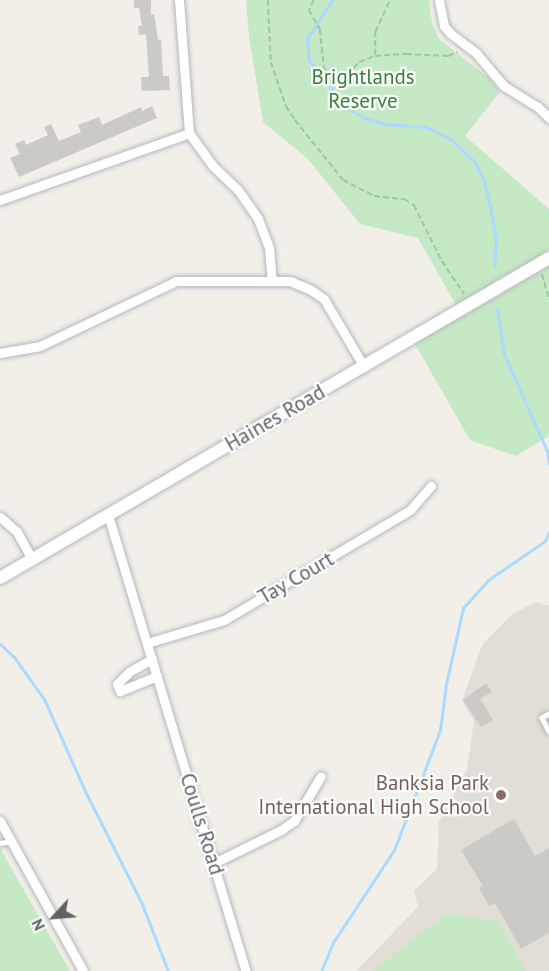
<!DOCTYPE html>
<style>
body{margin:0}
#map{position:relative;width:549px;height:971px;overflow:hidden;background:#f1efe8;font-family:"PT Sans",sans-serif}
div>[style]{position:absolute}
[style*='--x']{left:calc(var(--x)*1px);top:calc(var(--y)*1px);width:calc(var(--w)*1px);rotate:calc(var(--a)*1deg)}
.education>*{inset:0;background:#e1ded6}
.green>*{inset:0;background:#c5e8c5}
.stream>*{height:3px;margin:-1.5px;padding:0 1.5px;transform-origin:1.5px;border-radius:1.5px;background:#aadaff}
.building>*{inset:0;background:#cccac5}
.path>*{height:1.5px;margin-top:-0.75px;transform-origin:0;background:repeating-linear-gradient(90deg,#9cc7a9 0 6px,transparent 0 9px)}
.roads{filter:drop-shadow(0 0 2px #b5b8bc) drop-shadow(0 0 2px #b5b8bc)}
.service>*{height:4.5px;margin:-2.25px;padding:0 2.25px;transform-origin:2.25px;border-radius:2.25px;background:#fff}
.minor>*{height:9px;margin:-4.5px;padding:0 4.5px;transform-origin:4.5px;border-radius:4.5px;background:#fff}
.secondary>*{height:12px;margin:-6px;padding:0 6px;transform-origin:6px;border-radius:6px;background:#fff}
.dots>*{width:16px;height:16px;translate:-50% -50%;box-sizing:border-box;border:3px solid #fff;border-radius:50%}
span{translate:-50% -50%;white-space:nowrap;text-align:center;line-height:1.15;-webkit-text-stroke:4.5px #fff;paint-order:stroke}
.park-label{font-size:21px;color:#348238}
.street-label{font-size:21px;color:#5f6368}
.education-label{font-size:21px;color:#785e54}
.right{translate:-100% -50%;text-align:right}
.north{position:absolute;left:24px;top:887px;width:60px;height:60px;-webkit-text-stroke:4px #fff;paint-order:stroke;rotate:244deg;font-size:16px;font-weight:700;line-height:24px;text-align:center;color:#5f6368}
.north::after{content:'';display:block;margin:auto;width:21px;height:27px;background:#5f6368;clip-path:polygon(50% 0,100% 100%,50% 72%,0 100%)}
</style>
<div id="map">
<div class="education">
<div style="clip-path:polygon(536px 602px,549px 606px,549px 971px,356px 971px,418px 907px,414px 891px,437px 869px,439px 822px,467px 769px,474px 721px,462px 701px,482px 645px,512px 614px)"></div>
</div>
<div class="green">
<div style="clip-path:polygon(246px 0,429px 0,432px 23px,439px 39px,490px 79px,500px 92px,465px 136px,549px 209px,549px 250px,456px 305px,418px 238px,360px 224px,308px 159px,263px 122px,249px 37px)"></div>
<div style="clip-path:polygon(549px 266px,549px 436px,516px 456px,470px 440px,415px 344px)"></div>
<div style="clip-path:polygon(0 848px,70px 971px,0 971px)"></div>
<div style="clip-path:polygon(448px 913px,498px 922px,526px 971px,372px 971px)"></div>
</div>
<div class="stream">
<div style="--x:332;--y:0;--w:46;--a:122.7"></div>
<div style="--x:307;--y:39;--w:21;--a:85"></div>
<div style="--x:309;--y:60;--w:61;--a:51.6"></div>
<div style="--x:347;--y:108;--w:20;--a:30"></div>
<div style="--x:364;--y:118;--w:22;--a:16"></div>
<div style="--x:385;--y:124;--w:41;--a:4.2"></div>
<div style="--x:426;--y:127;--w:25;--a:26"></div>
<div style="--x:449;--y:138;--w:34;--a:43"></div>
<div style="--x:474;--y:161;--w:22;--a:63"></div>
<div style="--x:484;--y:181;--w:26;--a:77"></div>
<div style="--x:490;--y:206;--w:34;--a:80"></div>
<div style="--x:496;--y:239;--w:27;--a:94"></div>
<div style="--x:497;--y:309;--w:46;--a:81.2"></div>
<div style="--x:504;--y:354;--w:106;--a:66.1"></div>
<div style="--x:547;--y:451;--w:13;--a:81"></div>
<div style="--x:0;--y:644;--w:19;--a:43"></div>
<div style="--x:14;--y:657;--w:52;--a:54.5"></div>
<div style="--x:44;--y:699;--w:101;--a:66"></div>
<div style="--x:85;--y:791;--w:127;--a:63.2"></div>
<div style="--x:142;--y:904;--w:72;--a:68.8"></div>
<div style="--x:321;--y:971;--w:33;--a:-67"></div>
<div style="--x:334;--y:941;--w:109;--a:-56.6"></div>
<div style="--x:394;--y:850;--w:129;--a:-69"></div>
<div style="--x:440;--y:730;--w:46;--a:-82.6"></div>
<div style="--x:446;--y:684;--w:78;--a:-77.4"></div>
<div style="--x:463;--y:608;--w:38;--a:-48"></div>
<div style="--x:488;--y:580;--w:69;--a:-34.4"></div>
<div style="--x:545;--y:541;--w:10;--a:-66"></div>
</div>
<div class="building">
<div style="clip-path:polygon(134px 0,151px 0,151px 15px,154px 14px,158px 40px,161px 40px,163px 76px,169px 76px,170px 90px,142px 91px,141px 77px,149px 77px,146px 34px,139px 35px,138px 26px,142px 26px,139px 8px,134px 8px)"></div>
<div style="clip-path:polygon(152px 106px,157px 118px,19px 177px,10px 158px,20px 154px,15px 144px,24px 140px,26px 145px,48px 135px,44px 127px,51px 124px,59px 141px,81px 132px,78px 125px,99px 117px,102px 125px,141px 107px,142px 111px)"></div>
<div style="clip-path:polygon(486px 683px,492px 692px,480px 699px,493px 720px,481px 727px,463px 700px)"></div>
<div style="clip-path:polygon(514px 819px,535px 856px,549px 848px,549px 933px,521px 949px,495px 903px,489px 906px,479px 888px,483px 886px,461px 850px)"></div>
</div>
<div class="path">
<div style="--x:268;--y:0;--w:62;--a:87.2"></div>
<div style="--x:271;--y:62;--w:46;--a:71.2"></div>
<div style="--x:286;--y:106;--w:17;--a:57"></div>
<div style="--x:295;--y:120;--w:77;--a:51.3"></div>
<div style="--x:343;--y:180;--w:35;--a:27"></div>
<div style="--x:374;--y:196;--w:30;--a:6"></div>
<div style="--x:404;--y:199;--w:12;--a:31"></div>
<div style="--x:414;--y:205;--w:63;--a:63.4"></div>
<div style="--x:442;--y:261;--w:40;--a:56"></div>
<div style="--x:314;--y:0;--w:11;--a:117"></div>
<div style="--x:309;--y:10;--w:22;--a:60"></div>
<div style="--x:320;--y:29;--w:38;--a:84"></div>
<div style="--x:324;--y:67;--w:11;--a:52"></div>
<div style="--x:331;--y:76;--w:9;--a:21"></div>
<div style="--x:339;--y:79;--w:9;--a:-27"></div>
<div style="--x:347;--y:75;--w:18;--a:-47"></div>
<div style="--x:359;--y:62;--w:17;--a:-21"></div>
<div style="--x:375;--y:56;--w:31;--a:-4"></div>
<div style="--x:406;--y:54;--w:42;--a:2.7"></div>
<div style="--x:448;--y:56;--w:10;--a:-24"></div>
<div style="--x:375;--y:55;--w:23;--a:-90"></div>
<div style="--x:375;--y:32;--w:35;--a:-65"></div>
<div style="--x:542;--y:274;--w:26;--a:74"></div>
</div>
<div class="roads">
<div class="service">
<div style="--x:549;--y:714;--w:8;--a:150"></div>
<div style="--x:542;--y:718;--w:15;--a:62"></div>
<div style="--x:0;--y:843;--w:11;--a:-10"></div>
</div>
<div class="minor">
<div style="--x:179;--y:0;--w:133;--a:85.7"></div>
<div style="--x:189;--y:133;--w:39;--a:54"></div>
<div style="--x:212;--y:165;--w:36;--a:44"></div>
<div style="--x:238;--y:190;--w:35;--a:55"></div>
<div style="--x:258;--y:219;--w:31;--a:69"></div>
<div style="--x:269;--y:248;--w:33;--a:85"></div>
<div style="--x:439;--y:0;--w:26;--a:79"></div>
<div style="--x:444;--y:26;--w:11;--a:49"></div>
<div style="--x:451;--y:34;--w:31;--a:37"></div>
<div style="--x:476;--y:53;--w:43;--a:49.7"></div>
<div style="--x:504;--y:86;--w:40;--a:32"></div>
<div style="--x:538;--y:107;--w:16;--a:45"></div>
<div style="--x:0;--y:200;--w:201;--a:-19.5"></div>
<div style="--x:0;--y:353;--w:41;--a:-9.9"></div>
<div style="--x:40;--y:346;--w:151;--a:-25.5"></div>
<div style="--x:176;--y:281;--w:114;--a:0"></div>
<div style="--x:290;--y:281;--w:23;--a:23"></div>
<div style="--x:311;--y:290;--w:16;--a:35"></div>
<div style="--x:324;--y:299;--w:79;--a:59.5"></div>
<div style="--x:108;--y:515;--w:476;--a:73.2"></div>
<div style="--x:0;--y:517;--w:23;--a:41"></div>
<div style="--x:17;--y:532;--w:31;--a:61"></div>
<div style="--x:147;--y:643;--w:80;--a:-16.6"></div>
<div style="--x:224;--y:620;--w:216;--a:-30.6"></div>
<div style="--x:410;--y:510;--w:32;--a:-49"></div>
<div style="--x:152;--y:659;--w:26;--a:151"></div>
<div style="--x:129;--y:672;--w:17;--a:135"></div>
<div style="--x:117;--y:684;--w:8;--a:67"></div>
<div style="--x:120;--y:691;--w:40;--a:-22"></div>
<div style="--x:0;--y:821;--w:171;--a:61"></div>
<div style="--x:214;--y:863;--w:75;--a:-26.2"></div>
<div style="--x:281;--y:830;--w:16;--a:-35"></div>
<div style="--x:294;--y:821;--w:52;--a:-59"></div>
</div>
<div class="secondary">
<div style="--x:0;--y:578;--w:635;--a:-30.24"></div>
</div>
</div>
<div class="dots">
<div style="left:501px;top:795px;background:#8d6e63"></div>
</div>
<div class="park-label">
<span style="left:363px;top:89px">Brightlands<br>Reserve</span>
</div>
<div class="street-label">
<span style="left:275px;top:418px;rotate:-30deg">Haines Road</span>
<span style="left:296px;top:578px;rotate:-30deg">Tay Court</span>
<span style="left:202px;top:824px;rotate:73deg">Coulls Road</span>
</div>
<div class="education-label">
<span class="right" style="left:489px;top:795px">Banksia Park<br>International High School</span>
</div>
<div class="north">N</div>
</div>
